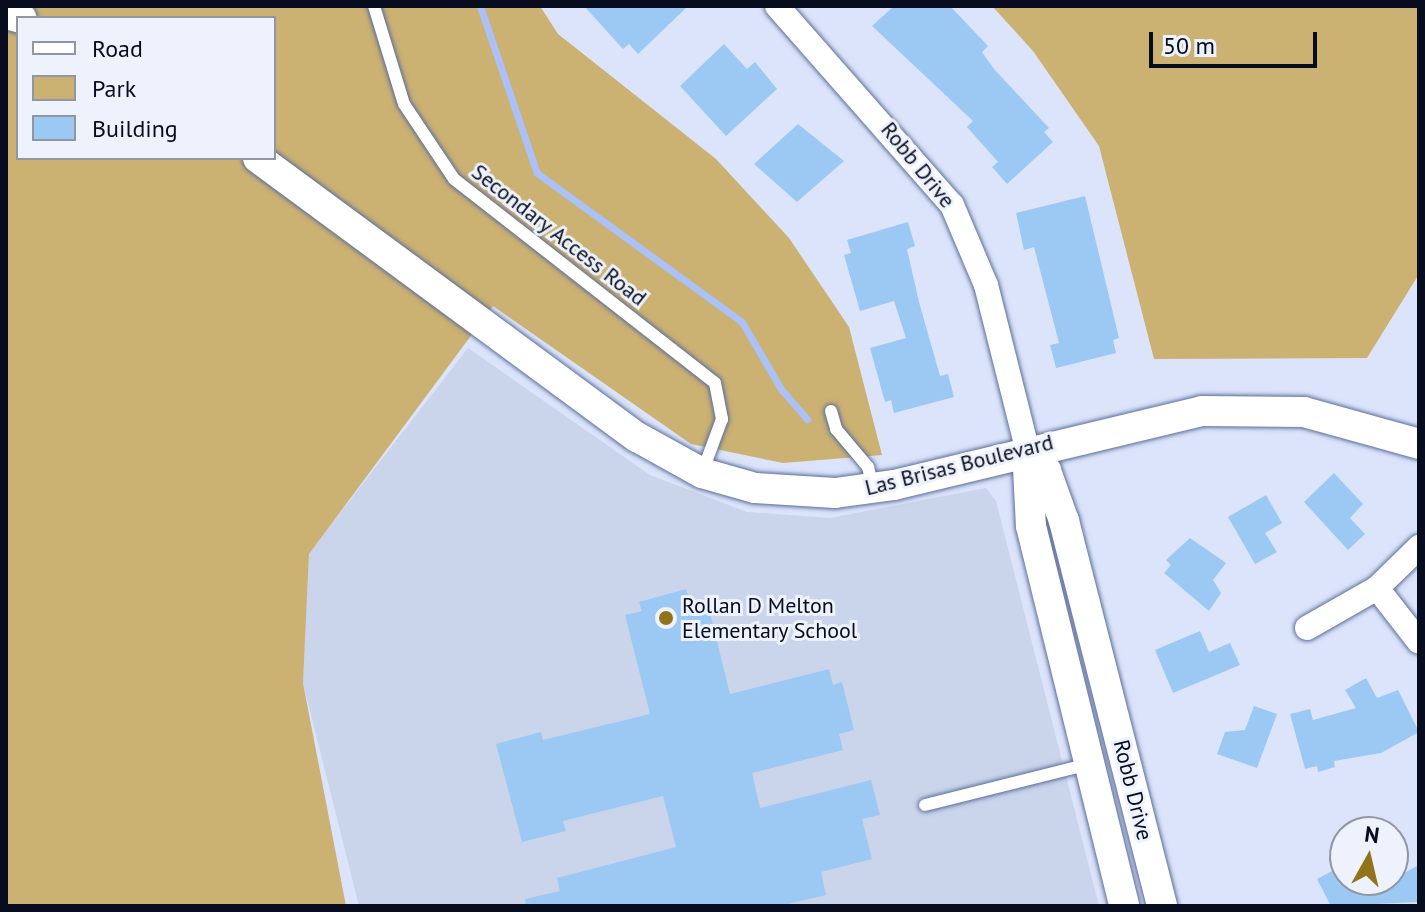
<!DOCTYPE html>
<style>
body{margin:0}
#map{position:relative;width:1425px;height:912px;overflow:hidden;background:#dbe4fa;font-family:"PT Sans",sans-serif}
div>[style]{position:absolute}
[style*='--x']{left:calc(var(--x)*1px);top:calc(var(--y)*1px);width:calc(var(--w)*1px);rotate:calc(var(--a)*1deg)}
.built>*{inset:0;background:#cad4eb}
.green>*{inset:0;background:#cbb172}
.stream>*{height:7px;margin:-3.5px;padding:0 3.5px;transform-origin:3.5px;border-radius:3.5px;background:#acc1f7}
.building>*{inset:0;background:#9cc9f3}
.roads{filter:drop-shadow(0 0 2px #5b6d9c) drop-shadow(0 0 2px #5b6d9c)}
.service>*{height:12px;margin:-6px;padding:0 6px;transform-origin:6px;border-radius:6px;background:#fff}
.minor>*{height:24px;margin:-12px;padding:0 12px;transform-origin:12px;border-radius:12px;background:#fff}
.tertiary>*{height:30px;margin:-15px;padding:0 15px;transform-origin:15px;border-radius:15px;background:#fff}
.dots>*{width:22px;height:22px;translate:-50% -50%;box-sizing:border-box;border:4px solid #edf2fc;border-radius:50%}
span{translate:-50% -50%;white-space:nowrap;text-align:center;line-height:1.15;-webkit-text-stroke:6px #edf2fc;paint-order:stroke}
.street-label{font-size:22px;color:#070c1e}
.poi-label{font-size:22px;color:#070c1e}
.left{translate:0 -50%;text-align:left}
.frame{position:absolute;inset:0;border:8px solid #070c1e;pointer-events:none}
.legend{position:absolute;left:16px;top:16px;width:260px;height:144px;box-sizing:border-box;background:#edf2fc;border:2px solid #9196a3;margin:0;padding:10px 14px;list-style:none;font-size:24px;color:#070c1e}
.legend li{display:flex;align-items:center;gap:16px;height:40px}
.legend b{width:40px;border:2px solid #9196a3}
.north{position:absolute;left:1329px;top:816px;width:80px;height:80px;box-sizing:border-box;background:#edf2fc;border:2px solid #9196a3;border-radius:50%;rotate:8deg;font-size:22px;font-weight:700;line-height:32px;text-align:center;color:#070c1e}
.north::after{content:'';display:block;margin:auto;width:28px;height:36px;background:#93731a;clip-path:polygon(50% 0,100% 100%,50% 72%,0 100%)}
.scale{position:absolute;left:1149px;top:32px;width:168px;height:36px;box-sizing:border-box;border:4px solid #070c1e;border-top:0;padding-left:10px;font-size:24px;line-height:28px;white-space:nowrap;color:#070c1e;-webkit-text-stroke:6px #edf2fc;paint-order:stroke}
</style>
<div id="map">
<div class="built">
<div style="clip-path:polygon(468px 348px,650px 475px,747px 512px,830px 518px,986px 488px,996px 501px,1099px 906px,359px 906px,303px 683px,309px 553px)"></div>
</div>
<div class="green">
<div style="clip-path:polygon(evenodd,6px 6px,540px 6px,558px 34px,716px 159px,789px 238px,849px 327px,882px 455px,783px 463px,691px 444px,493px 306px,309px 554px,303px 683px,346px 906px,6px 906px,6px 6px,18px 18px,274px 18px,274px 158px,18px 158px,18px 18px)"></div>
<div style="clip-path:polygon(992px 6px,1419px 6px,1419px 274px,1367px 358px,1154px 359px,1099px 146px,1033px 51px)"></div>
</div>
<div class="stream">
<div style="--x:480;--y:6;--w:176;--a:71.2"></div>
<div style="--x:537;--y:173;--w:253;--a:36"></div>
<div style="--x:742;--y:322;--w:78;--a:59.8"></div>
<div style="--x:781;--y:389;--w:40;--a:49"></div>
</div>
<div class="building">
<div style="clip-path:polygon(584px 6px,688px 6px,638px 54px,629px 44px,623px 49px)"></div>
<div style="clip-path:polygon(894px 6px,950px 6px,988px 46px,982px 52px,994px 69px,1049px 128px,1044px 132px,1053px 142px,1007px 184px,992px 167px,998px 162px,967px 127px,973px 121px,872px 26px)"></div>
<div style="clip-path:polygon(724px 44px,747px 69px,755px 62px,777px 89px,726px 136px,680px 86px)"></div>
<div style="clip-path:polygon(798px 124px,844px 161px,797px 202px,754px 164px)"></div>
<div style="clip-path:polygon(1085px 196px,1119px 338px,1113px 340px,1116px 353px,1056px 368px,1050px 345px,1059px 343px,1034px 247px,1024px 250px,1016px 213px)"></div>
<div style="clip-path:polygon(908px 222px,915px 246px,907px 249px,919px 302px,940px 376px,948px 374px,954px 397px,894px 413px,891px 400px,885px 402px,870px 348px,906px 338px,894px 301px,860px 311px,844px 255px,851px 253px,847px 240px)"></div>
<div style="clip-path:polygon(1334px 473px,1363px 504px,1350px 518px,1365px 534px,1348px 550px,1304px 502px)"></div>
<div style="clip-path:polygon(1266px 495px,1282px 523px,1265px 533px,1277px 552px,1255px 564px,1228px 517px)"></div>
<div style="clip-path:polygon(1190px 538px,1226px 563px,1213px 580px,1221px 593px,1209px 611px,1164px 573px,1171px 565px,1166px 560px)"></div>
<div style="clip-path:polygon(686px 589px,691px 605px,707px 601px,730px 694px,829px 669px,833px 685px,842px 682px,854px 730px,839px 734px,843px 750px,752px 773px,760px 808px,871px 780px,880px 815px,862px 819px,872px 859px,821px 872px,826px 895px,779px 906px,526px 906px,525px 899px,560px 891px,557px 878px,676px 847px,663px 796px,563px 821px,566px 831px,522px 842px,496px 744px,541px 732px,543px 740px,650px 714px,625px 615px,642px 611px,639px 602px)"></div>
<div style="clip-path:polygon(1200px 631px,1209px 652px,1230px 643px,1240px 665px,1173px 693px,1155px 650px)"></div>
<div style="clip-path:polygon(1366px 678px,1377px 698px,1398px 690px,1419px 732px,1381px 753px,1334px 761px,1335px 767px,1318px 772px,1317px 766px,1305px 769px,1290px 714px,1310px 709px,1313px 720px,1356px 708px,1345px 690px)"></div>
<div style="clip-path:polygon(1254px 706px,1277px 714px,1257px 768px,1217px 754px,1225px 732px,1245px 730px)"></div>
<div style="clip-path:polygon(1345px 864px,1345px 880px,1369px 880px,1374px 889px,1419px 865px,1419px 902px,1331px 906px,1317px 879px)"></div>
</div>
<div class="roads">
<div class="service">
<div style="--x:374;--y:6;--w:102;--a:73"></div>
<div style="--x:404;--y:104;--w:90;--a:56.3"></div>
<div style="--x:454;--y:179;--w:331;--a:38"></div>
<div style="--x:715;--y:383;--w:37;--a:79"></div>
<div style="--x:722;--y:419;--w:58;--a:110.3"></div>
<div style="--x:831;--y:411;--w:19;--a:74"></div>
<div style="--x:836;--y:429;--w:50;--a:49.9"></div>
<div style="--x:868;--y:467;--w:21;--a:76"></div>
<div style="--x:925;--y:805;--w:169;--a:-14"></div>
</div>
<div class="minor">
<div style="--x:777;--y:6;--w:265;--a:48.7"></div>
<div style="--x:952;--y:205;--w:87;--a:67"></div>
<div style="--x:986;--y:285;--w:168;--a:75.9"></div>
<div style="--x:1377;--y:588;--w:68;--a:52.1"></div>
<div style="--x:1307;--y:628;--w:81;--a:-29.7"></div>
<div style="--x:1377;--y:588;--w:59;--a:-44.3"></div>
</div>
<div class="tertiary">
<div style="--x:6;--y:14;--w:16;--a:15"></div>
<div style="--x:258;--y:158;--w:471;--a:36.4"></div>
<div style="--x:637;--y:437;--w:74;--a:29"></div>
<div style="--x:702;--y:473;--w:55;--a:15.8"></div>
<div style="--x:755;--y:488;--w:80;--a:3.6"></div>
<div style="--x:835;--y:493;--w:60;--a:-7.7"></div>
<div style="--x:894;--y:485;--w:317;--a:-13.5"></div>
<div style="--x:1202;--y:411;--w:102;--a:0.6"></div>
<div style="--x:1304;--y:412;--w:119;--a:15.5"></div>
<div style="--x:1027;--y:448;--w:30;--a:50"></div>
<div style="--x:1046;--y:471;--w:53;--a:70.2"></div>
<div style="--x:1064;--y:521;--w:397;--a:75.7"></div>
<div style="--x:1027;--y:448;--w:78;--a:87.1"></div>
<div style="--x:1031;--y:526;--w:391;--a:76.2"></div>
</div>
</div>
<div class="dots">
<div style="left:666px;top:618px;background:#93731a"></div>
</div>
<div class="street-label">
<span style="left:918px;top:165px;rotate:51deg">Robb Drive</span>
<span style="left:559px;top:235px;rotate:38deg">Secondary Access Road</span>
<span style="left:959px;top:465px;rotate:-14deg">Las Brisas Boulevard</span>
<span style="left:1133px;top:790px;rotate:76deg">Robb Drive</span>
</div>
<div class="poi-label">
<span class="left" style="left:682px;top:618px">Rollan D Melton<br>Elementary School</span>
</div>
<div class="frame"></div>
<ul class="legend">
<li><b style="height:10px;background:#fff"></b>Road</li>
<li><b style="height:22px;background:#cbb172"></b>Park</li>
<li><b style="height:22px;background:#9cc9f3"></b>Building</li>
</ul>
<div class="north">N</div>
<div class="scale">50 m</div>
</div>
